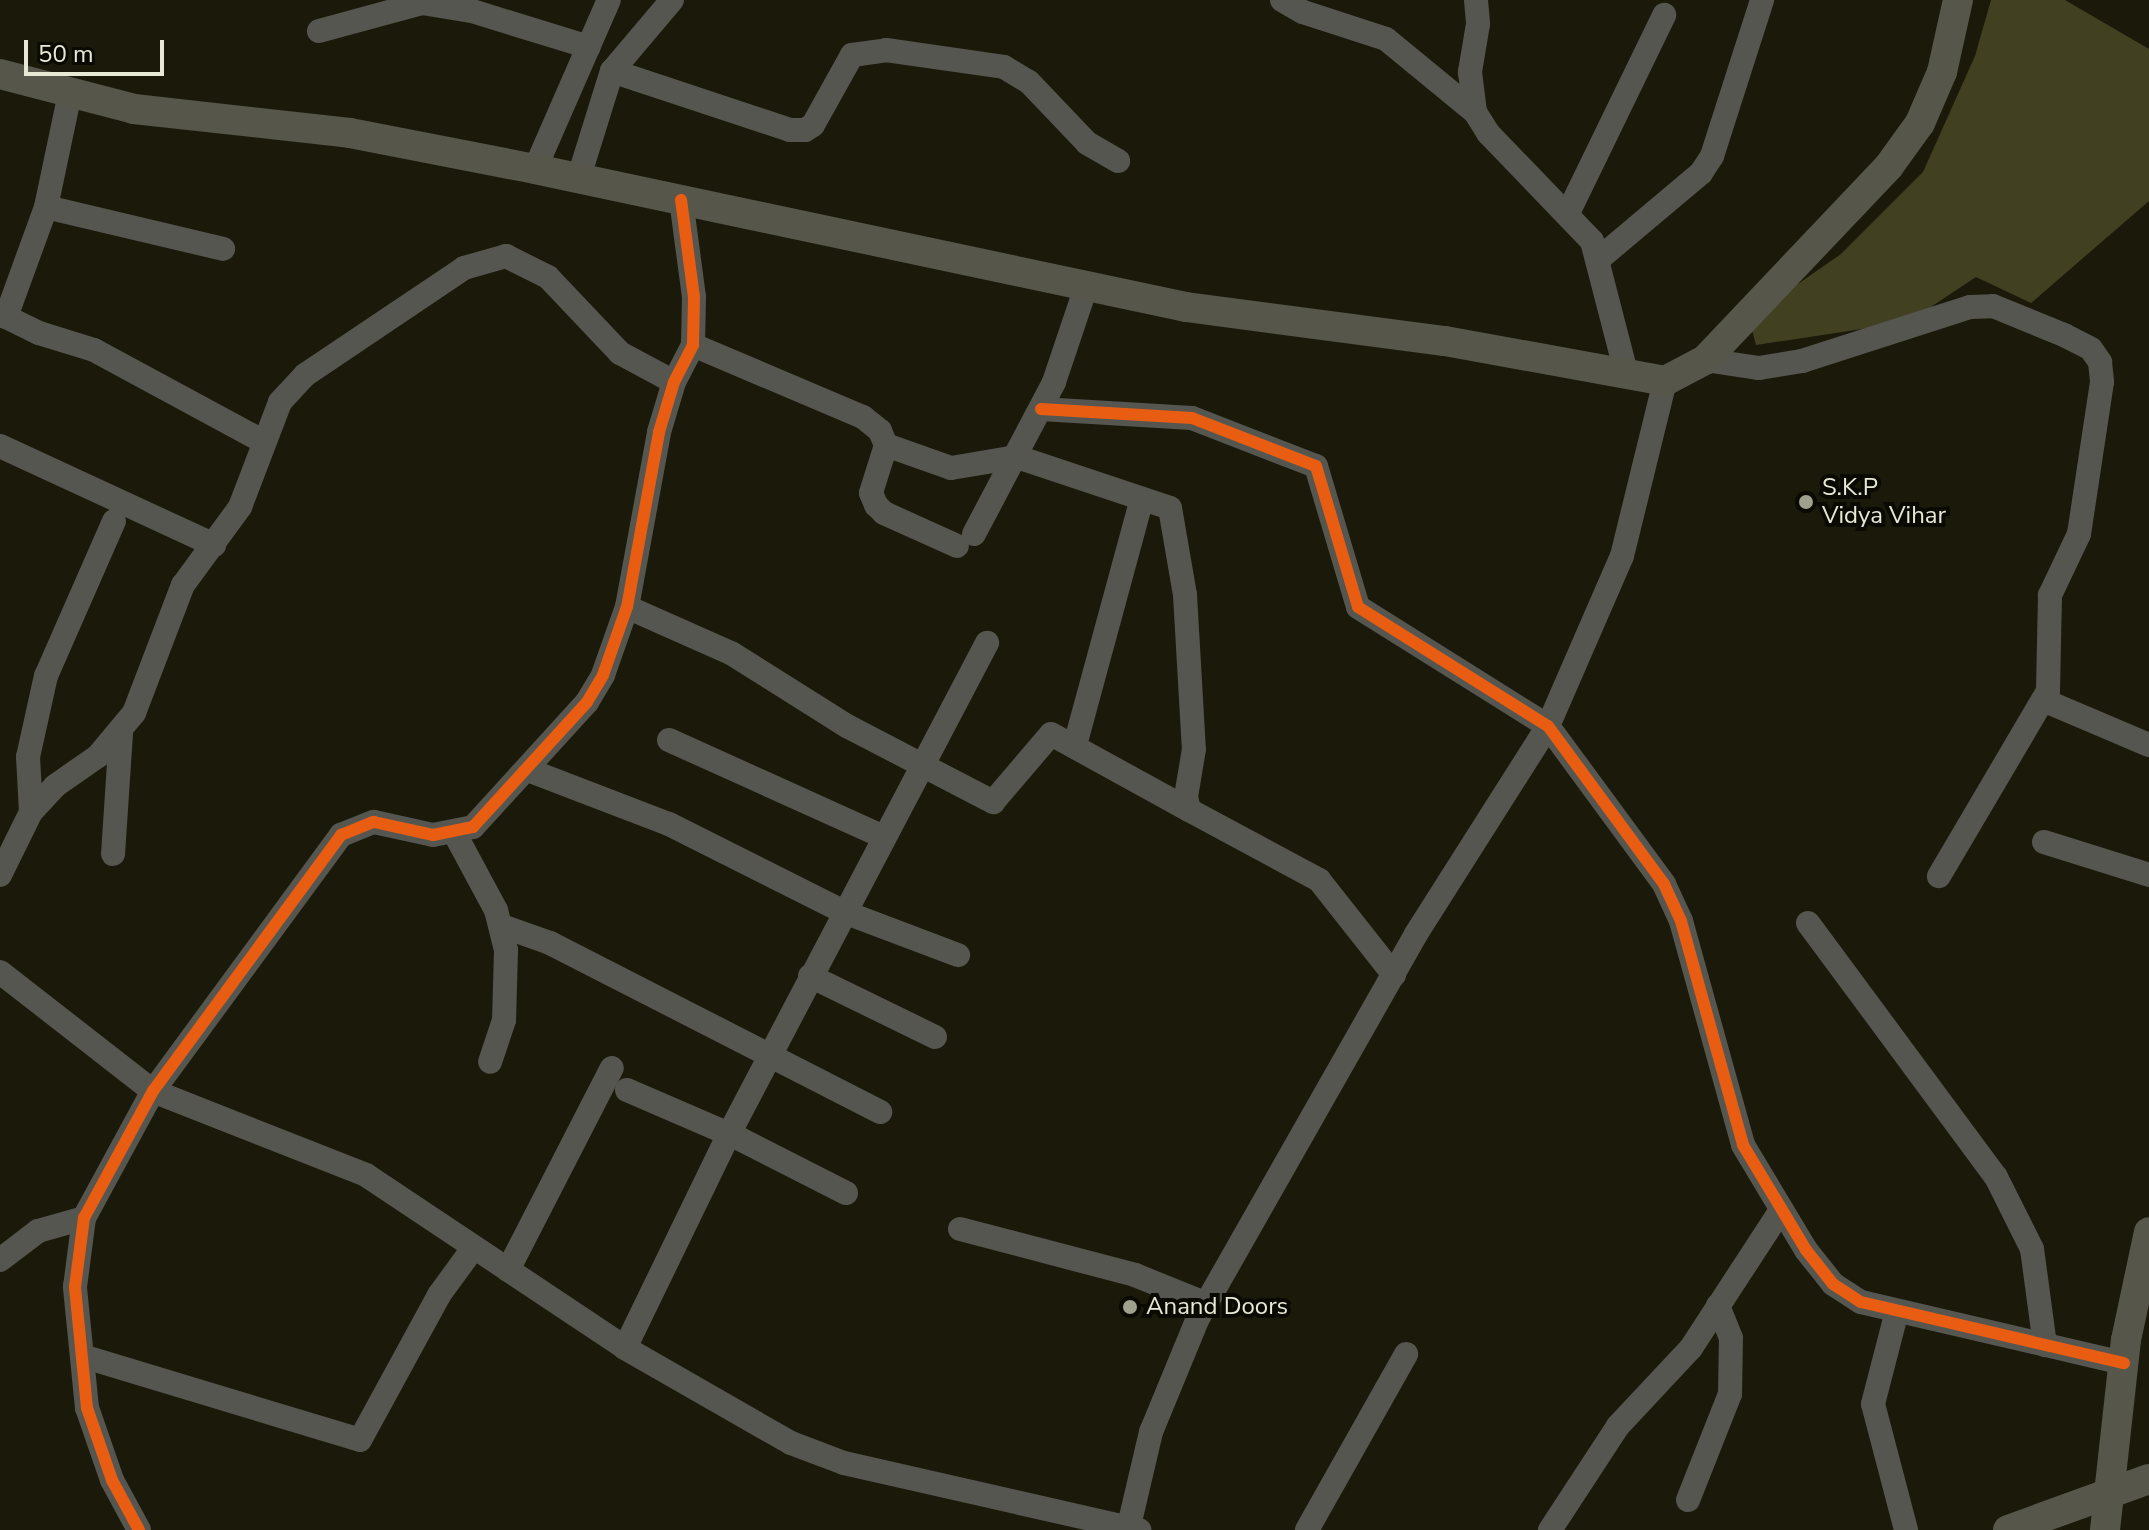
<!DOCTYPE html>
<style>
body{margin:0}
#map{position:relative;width:2149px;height:1530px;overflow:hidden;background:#1b1a0a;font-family:"Nunito Sans",sans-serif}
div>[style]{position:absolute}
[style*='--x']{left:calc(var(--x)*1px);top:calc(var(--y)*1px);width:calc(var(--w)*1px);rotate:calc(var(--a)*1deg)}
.green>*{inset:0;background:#414020}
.minor>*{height:24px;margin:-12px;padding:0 12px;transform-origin:12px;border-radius:12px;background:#565650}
.major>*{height:30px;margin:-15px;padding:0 15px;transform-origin:15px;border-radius:15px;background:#56564b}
.cycleway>*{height:12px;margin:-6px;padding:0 6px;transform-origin:6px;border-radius:6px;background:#e95d12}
.dots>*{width:22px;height:22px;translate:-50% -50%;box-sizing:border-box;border:4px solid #0a0902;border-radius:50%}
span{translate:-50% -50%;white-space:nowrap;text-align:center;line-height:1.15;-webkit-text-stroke:8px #0a0902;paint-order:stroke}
.poi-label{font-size:24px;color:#e8e8d7}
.left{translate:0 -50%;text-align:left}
.scale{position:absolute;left:24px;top:40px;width:140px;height:36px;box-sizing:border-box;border:4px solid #e8e8d7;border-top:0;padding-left:10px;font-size:24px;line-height:28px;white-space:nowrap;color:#e8e8d7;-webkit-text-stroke:6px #0a0902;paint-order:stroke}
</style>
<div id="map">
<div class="green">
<div style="clip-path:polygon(1991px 0,2065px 0,2149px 49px,2149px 201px,2031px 303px,1976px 277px,1908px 322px,1756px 345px,1749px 318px,1841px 254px,1923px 172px,1975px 56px)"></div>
</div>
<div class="minor">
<div style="--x:1282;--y:0;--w:24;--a:30"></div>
<div style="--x:1303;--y:12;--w:87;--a:18"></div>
<div style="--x:1386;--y:39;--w:115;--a:39.4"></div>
<div style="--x:1476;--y:0;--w:24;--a:85"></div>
<div style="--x:1478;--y:24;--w:49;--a:99.5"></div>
<div style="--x:1470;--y:72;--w:40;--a:82.9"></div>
<div style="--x:1475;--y:112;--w:25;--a:58"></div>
<div style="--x:1488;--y:133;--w:150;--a:46.1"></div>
<div style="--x:1592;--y:241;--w:139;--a:75.5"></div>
<div style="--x:319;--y:31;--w:107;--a:-15.2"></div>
<div style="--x:422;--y:3;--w:51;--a:9.1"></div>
<div style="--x:472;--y:11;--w:122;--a:17.1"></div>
<div style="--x:612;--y:71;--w:188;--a:18.3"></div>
<div style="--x:790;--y:130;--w:15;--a:0"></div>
<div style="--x:805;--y:130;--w:9;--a:-32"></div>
<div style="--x:813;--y:125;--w:80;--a:-60.9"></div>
<div style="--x:852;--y:55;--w:34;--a:-8"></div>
<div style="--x:886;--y:50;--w:119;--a:8.2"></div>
<div style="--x:1004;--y:67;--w:29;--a:31"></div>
<div style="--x:1029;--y:82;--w:84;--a:46.4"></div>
<div style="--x:1087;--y:143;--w:36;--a:30"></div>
<div style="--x:535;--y:169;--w:184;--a:-66.4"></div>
<div style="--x:578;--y:180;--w:114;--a:-72.7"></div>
<div style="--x:612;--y:71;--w:93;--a:-49.8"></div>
<div style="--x:46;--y:207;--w:182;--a:13.3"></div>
<div style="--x:1569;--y:211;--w:218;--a:-64.1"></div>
<div style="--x:1600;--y:258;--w:132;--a:-40.1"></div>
<div style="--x:1701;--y:173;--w:20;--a:-57"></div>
<div style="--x:1712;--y:156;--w:164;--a:-72.2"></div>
<div style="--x:0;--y:314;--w:43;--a:26"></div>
<div style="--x:39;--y:333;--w:58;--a:17.2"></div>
<div style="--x:94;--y:350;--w:193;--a:28.4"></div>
<div style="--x:6;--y:317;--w:117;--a:-70"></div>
<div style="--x:46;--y:207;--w:116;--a:-78.1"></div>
<div style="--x:693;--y:345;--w:185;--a:23"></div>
<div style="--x:863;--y:417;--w:22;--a:39"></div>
<div style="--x:880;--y:431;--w:15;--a:67"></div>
<div style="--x:886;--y:445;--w:50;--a:107.4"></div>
<div style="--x:871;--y:493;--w:13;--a:67"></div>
<div style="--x:876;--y:505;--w:11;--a:45"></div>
<div style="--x:884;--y:513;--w:80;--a:24.3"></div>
<div style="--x:1705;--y:360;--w:55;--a:8.4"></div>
<div style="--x:1759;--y:368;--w:44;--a:-9.2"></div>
<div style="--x:1802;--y:361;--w:176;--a:-17.8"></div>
<div style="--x:1970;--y:307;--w:23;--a:-2"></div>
<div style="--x:1993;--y:306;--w:77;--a:22.2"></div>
<div style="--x:2064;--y:335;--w:30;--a:27"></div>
<div style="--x:2091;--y:349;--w:16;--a:55"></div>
<div style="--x:2100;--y:362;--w:20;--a:84"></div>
<div style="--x:2102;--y:382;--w:154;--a:98.6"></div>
<div style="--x:2079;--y:534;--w:68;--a:115.4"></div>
<div style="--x:2050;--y:595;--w:96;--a:91.2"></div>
<div style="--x:2048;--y:691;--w:215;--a:120.5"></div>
<div style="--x:1041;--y:409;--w:151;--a:3.4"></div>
<div style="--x:1192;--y:418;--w:133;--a:21.2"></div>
<div style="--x:1316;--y:466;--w:147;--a:73.4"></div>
<div style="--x:1358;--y:607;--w:224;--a:32.1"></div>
<div style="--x:1548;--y:726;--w:196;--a:53.7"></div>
<div style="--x:1664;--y:884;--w:41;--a:65.3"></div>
<div style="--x:1681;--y:921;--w:232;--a:74.5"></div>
<div style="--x:1743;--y:1145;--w:122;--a:59"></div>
<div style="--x:1806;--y:1250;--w:43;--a:51.5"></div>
<div style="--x:1833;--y:1284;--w:33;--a:33"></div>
<div style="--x:1861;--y:1302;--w:270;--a:13.1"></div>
<div style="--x:886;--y:445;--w:69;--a:19.5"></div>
<div style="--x:951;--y:468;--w:67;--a:-9.5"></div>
<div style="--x:1017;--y:457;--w:161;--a:18.4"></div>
<div style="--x:1170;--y:508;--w:88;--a:80.2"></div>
<div style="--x:1185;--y:595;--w:154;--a:86.7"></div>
<div style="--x:1194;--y:749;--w:49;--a:99.5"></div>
<div style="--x:1186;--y:797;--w:13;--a:77"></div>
<div style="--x:1189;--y:810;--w:148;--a:28.3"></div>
<div style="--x:1319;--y:880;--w:121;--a:51.7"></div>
<div style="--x:0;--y:446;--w:236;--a:24.8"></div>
<div style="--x:974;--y:534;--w:172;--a:-62.2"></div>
<div style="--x:1054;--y:382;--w:100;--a:-71.4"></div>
<div style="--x:627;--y:607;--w:114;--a:23.9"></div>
<div style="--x:731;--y:653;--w:137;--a:32.2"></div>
<div style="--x:847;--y:726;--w:165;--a:27.5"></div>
<div style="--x:993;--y:802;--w:89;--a:-49.5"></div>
<div style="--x:1051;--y:734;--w:158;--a:28.8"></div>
<div style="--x:2043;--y:700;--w:115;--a:23"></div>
<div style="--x:669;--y:740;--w:236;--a:24.3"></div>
<div style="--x:1075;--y:745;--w:255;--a:-74.8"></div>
<div style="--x:528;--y:770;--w:151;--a:21"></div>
<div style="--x:669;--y:824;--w:196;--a:26.7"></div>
<div style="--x:844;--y:912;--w:122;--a:20.7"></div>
<div style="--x:31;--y:812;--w:55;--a:-93.1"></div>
<div style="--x:28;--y:757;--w:83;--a:-77.5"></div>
<div style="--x:46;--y:676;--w:169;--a:-66.3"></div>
<div style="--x:455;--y:834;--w:86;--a:61.7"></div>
<div style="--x:496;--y:910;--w:41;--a:76"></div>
<div style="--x:506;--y:950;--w:70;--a:91.6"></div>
<div style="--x:504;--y:1020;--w:44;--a:108.4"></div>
<div style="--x:2044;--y:842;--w:110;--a:17.4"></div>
<div style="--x:113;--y:854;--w:121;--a:-86.2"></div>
<div style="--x:0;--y:875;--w:70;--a:-63.8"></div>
<div style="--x:31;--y:812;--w:35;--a:-47"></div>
<div style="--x:55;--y:786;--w:52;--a:-34.9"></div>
<div style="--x:98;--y:756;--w:56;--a:-50.1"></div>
<div style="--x:134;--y:713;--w:137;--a:-69.1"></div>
<div style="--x:183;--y:585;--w:97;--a:-53.8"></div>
<div style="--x:240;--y:507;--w:112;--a:-69.1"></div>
<div style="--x:280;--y:402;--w:37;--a:-47"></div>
<div style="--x:305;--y:375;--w:192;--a:-33.9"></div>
<div style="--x:464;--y:268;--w:44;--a:-15.9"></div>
<div style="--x:506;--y:256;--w:47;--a:26.6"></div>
<div style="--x:548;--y:277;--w:105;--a:46.5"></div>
<div style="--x:620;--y:353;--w:61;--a:28.2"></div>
<div style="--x:1808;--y:923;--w:316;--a:53.5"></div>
<div style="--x:1996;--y:1177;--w:80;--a:63.4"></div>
<div style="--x:2032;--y:1249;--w:97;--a:82.3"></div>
<div style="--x:502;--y:926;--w:51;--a:19.5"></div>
<div style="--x:550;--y:943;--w:371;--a:27.1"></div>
<div style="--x:0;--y:972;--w:194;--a:37.9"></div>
<div style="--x:153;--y:1091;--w:229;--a:21.5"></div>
<div style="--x:366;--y:1175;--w:311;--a:33.7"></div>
<div style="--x:625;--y:1348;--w:191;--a:29.8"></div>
<div style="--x:791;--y:1443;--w:57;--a:20.7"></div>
<div style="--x:844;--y:1463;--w:303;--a:12.8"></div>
<div style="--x:810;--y:976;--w:139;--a:26"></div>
<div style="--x:627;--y:1090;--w:123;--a:23.4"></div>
<div style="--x:740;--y:1139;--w:119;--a:27"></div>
<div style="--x:960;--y:1229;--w:181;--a:14.7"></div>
<div style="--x:1135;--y:1275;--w:78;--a:21.9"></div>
<div style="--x:0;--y:1260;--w:48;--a:-37.3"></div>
<div style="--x:38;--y:1231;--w:48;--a:-15.8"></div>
<div style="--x:508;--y:1270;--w:227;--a:-62.8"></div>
<div style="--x:1897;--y:1311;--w:96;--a:104.5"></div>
<div style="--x:1873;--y:1404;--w:130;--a:75.3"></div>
<div style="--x:625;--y:1348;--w:238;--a:-64.1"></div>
<div style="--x:729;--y:1134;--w:555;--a:-62.28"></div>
<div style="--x:82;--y:1356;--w:290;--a:16.8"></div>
<div style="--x:360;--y:1440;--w:165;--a:-61.4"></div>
<div style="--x:439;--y:1295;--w:59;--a:-53.9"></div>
<div style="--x:1688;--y:1500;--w:114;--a:-68.4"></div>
<div style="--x:1730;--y:1394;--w:56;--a:-89"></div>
<div style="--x:1731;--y:1338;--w:35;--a:-112"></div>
<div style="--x:139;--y:1530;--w:57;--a:-118.4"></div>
<div style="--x:112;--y:1480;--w:76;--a:-109.1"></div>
<div style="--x:87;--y:1408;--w:122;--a:-95.7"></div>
<div style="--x:75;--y:1287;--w:70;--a:-82.6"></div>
<div style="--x:84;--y:1218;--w:145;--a:-61.5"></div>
<div style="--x:153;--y:1091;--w:318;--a:-53.7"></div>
<div style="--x:341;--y:835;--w:35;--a:-22"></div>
<div style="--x:374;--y:822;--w:60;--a:12.4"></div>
<div style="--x:433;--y:835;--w:41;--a:-11.3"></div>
<div style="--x:473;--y:827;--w:169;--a:-47.6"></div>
<div style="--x:587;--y:702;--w:31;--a:-59"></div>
<div style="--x:603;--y:675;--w:72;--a:-70.6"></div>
<div style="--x:627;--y:607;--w:178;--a:-79.6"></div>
<div style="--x:659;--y:432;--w:52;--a:-73.3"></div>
<div style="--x:674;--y:382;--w:42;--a:-62.8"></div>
<div style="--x:693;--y:345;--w:48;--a:-88.8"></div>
<div style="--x:694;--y:297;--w:98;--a:-97.6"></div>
<div style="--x:1128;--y:1530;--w:101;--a:-76.8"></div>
<div style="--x:1151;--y:1432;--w:123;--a:-67.6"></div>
<div style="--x:1198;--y:1318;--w:442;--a:-60.4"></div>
<div style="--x:1416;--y:934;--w:246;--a:-57.6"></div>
<div style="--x:1548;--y:726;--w:185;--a:-66.5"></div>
<div style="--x:1622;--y:556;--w:180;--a:-76.2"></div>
<div style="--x:1307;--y:1530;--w:202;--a:-60.6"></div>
<div style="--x:1550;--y:1530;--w:124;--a:-56.8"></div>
<div style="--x:1618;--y:1426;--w:107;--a:-46.9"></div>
<div style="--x:1691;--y:1348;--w:165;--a:-56.9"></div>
</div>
<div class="major">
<div style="--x:0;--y:74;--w:138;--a:14.6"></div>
<div style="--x:134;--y:109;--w:217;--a:6.3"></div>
<div style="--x:350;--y:133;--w:188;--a:11"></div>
<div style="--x:535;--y:169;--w:665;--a:11.97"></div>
<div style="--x:1186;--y:307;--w:261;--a:7.5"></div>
<div style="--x:1445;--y:341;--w:224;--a:10.3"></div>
<div style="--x:1665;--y:381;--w:45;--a:-27.7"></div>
<div style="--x:1705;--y:360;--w:267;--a:-46.5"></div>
<div style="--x:1889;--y:166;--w:53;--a:-54.2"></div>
<div style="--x:1920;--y:123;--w:56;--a:-66.7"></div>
<div style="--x:1942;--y:72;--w:74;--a:-77.5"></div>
<div style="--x:2008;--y:1530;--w:150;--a:-19.9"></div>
<div style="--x:2105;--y:1530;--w:191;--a:-83.7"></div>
<div style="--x:2126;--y:1340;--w:110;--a:-78"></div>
</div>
<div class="cycleway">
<div style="--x:1041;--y:409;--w:151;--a:3.4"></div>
<div style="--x:1192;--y:418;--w:133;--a:21.2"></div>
<div style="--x:1316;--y:466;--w:147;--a:73.4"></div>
<div style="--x:1358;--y:607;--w:224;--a:32.1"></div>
<div style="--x:1548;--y:726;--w:196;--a:53.7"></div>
<div style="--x:1664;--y:884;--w:41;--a:65.3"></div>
<div style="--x:1681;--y:921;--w:232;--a:74.5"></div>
<div style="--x:1743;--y:1145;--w:122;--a:59"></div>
<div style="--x:1806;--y:1250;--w:43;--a:51.5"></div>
<div style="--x:1833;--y:1284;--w:33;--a:33"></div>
<div style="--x:1861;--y:1302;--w:270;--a:13.1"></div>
<div style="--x:139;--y:1530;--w:57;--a:-118.4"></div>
<div style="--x:112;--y:1480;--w:76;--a:-109.1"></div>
<div style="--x:87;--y:1408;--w:122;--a:-95.7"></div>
<div style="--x:75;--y:1287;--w:70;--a:-82.6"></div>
<div style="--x:84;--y:1218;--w:145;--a:-61.5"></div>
<div style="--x:153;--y:1091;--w:318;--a:-53.7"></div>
<div style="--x:341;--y:835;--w:35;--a:-22"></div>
<div style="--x:374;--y:822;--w:60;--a:12.4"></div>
<div style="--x:433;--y:835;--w:41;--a:-11.3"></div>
<div style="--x:473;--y:827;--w:169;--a:-47.6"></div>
<div style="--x:587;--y:702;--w:31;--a:-59"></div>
<div style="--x:603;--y:675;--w:72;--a:-70.6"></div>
<div style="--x:627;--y:607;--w:178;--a:-79.6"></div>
<div style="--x:659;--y:432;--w:52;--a:-73.3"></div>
<div style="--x:674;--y:382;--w:42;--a:-62.8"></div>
<div style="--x:693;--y:345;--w:48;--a:-88.8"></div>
<div style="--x:694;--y:297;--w:98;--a:-97.6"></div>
</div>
<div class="dots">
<div style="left:1806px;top:502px;background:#a0a08f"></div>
<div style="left:1130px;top:1307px;background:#a0a08f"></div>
</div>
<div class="poi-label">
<span class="left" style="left:1822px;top:502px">S.K.P<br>Vidya Vihar</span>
<span class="left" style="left:1146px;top:1307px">Anand Doors</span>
</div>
<div class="scale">50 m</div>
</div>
